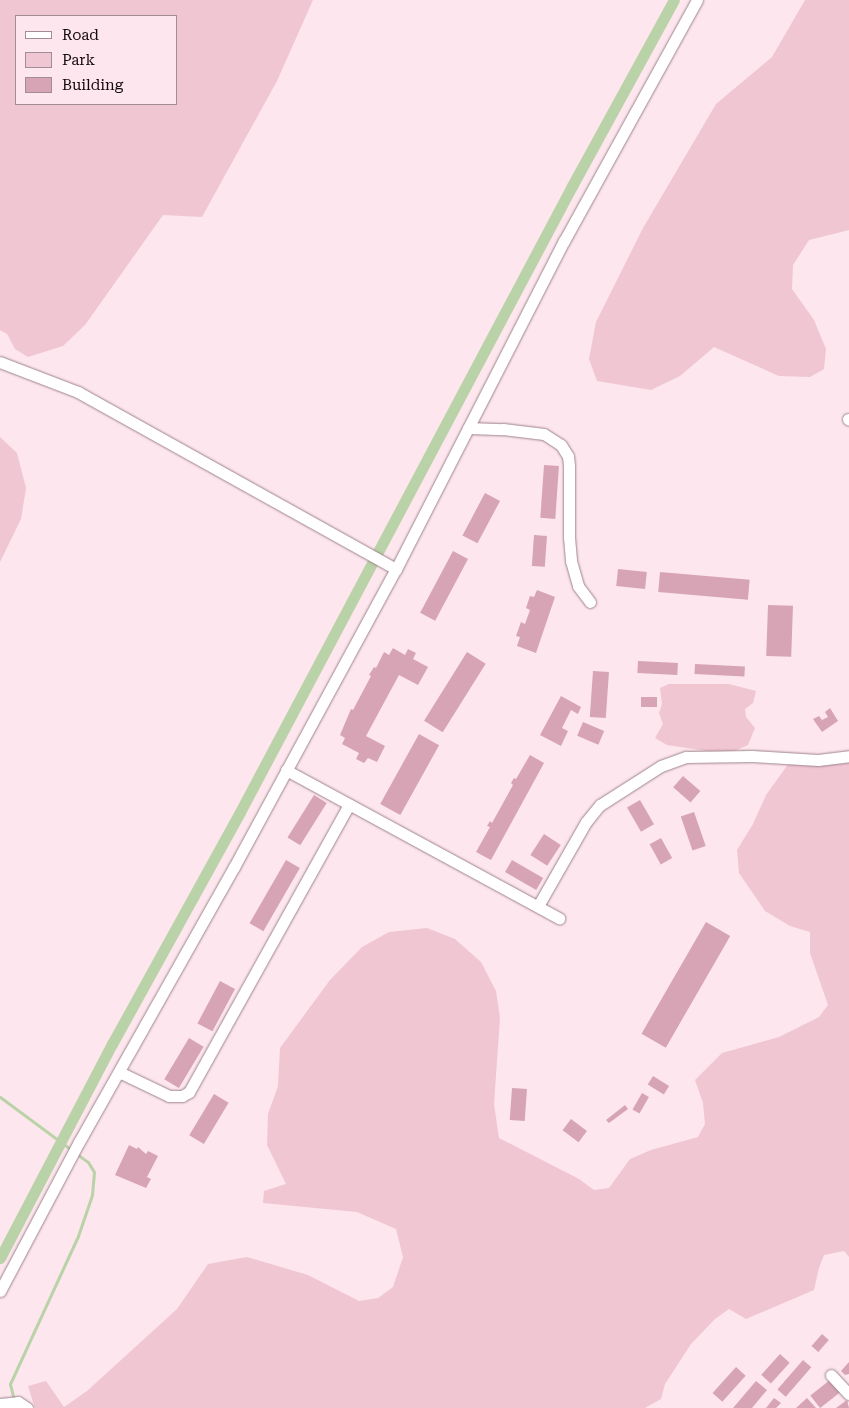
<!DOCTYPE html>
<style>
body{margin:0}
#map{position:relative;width:849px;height:1408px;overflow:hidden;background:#fde6ed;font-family:"Roboto Serif",serif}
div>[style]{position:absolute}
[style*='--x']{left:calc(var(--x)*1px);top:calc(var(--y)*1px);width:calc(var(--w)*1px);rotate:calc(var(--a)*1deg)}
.green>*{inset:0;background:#f0c6d3}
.stream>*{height:3px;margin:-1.5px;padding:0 1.5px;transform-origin:1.5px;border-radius:1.5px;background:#bad2a7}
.canal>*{height:11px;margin:-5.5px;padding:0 5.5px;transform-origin:5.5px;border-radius:5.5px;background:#bad2a7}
.building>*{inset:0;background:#d7a4b5;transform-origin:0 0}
.roads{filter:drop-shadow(0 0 1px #9e848c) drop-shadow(0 0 1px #9e848c)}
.street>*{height:11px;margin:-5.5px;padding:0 5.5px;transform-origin:5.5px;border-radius:5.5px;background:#fff}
span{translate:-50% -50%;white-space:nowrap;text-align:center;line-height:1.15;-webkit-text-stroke:5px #fde6ed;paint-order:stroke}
.legend{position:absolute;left:15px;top:15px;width:162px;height:90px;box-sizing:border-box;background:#fde6ed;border:1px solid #a08e94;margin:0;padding:6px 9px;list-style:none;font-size:15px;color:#140b0e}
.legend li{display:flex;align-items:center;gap:10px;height:25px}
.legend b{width:25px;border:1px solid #a08e94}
</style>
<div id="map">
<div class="green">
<div style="clip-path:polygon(evenodd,0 0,313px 0,277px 81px,202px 217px,163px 215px,85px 325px,63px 346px,28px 357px,15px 349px,7px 334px,0 330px,0 0,16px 16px,176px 16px,176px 104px,16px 104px,16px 16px)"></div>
<div style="clip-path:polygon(805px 0,849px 0,849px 230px,809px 240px,793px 265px,792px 289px,814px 320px,826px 349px,824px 369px,810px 377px,779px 376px,714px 347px,680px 376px,651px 390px,597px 381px,589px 359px,596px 322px,643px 228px,716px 104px,772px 57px)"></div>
<div style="clip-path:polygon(0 437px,17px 453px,26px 488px,21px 519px,0 562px)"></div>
<div style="clip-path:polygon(669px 684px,729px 684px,756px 691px,753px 703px,745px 709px,746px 717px,755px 728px,748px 745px,727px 754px,667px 745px,655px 738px,663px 724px,659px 713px,662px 704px,660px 688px)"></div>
<div style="clip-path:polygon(849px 759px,849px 1257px,844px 1251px,824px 1255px,819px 1268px,814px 1290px,746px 1319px,729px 1309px,715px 1319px,691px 1344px,665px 1384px,661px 1399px,645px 1408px,35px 1408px,28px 1386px,46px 1381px,64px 1407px,87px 1391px,177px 1309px,208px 1264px,247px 1257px,308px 1275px,359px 1301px,378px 1298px,393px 1287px,403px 1257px,396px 1229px,357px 1212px,263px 1203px,264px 1191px,286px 1184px,267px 1145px,268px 1114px,278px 1086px,280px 1048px,330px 980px,362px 947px,389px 932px,427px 928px,455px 939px,481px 962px,496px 991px,500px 1018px,494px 1104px,499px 1138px,579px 1179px,594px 1190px,609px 1188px,630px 1159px,651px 1150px,698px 1137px,705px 1124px,703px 1103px,695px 1080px,722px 1053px,779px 1037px,819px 1017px,828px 1005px,810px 953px,810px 932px,790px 926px,765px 911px,739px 873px,737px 850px,753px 824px,766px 795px,789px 763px)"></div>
</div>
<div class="stream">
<div style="--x:0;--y:1097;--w:109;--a:36.5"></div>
<div style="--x:88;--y:1162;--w:12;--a:59"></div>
<div style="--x:94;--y:1172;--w:23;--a:95"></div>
<div style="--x:92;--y:1195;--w:43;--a:108.9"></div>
<div style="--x:78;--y:1236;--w:163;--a:114.7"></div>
<div style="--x:10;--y:1384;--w:16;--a:76"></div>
</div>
<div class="canal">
<div style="--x:0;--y:1258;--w:242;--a:-62.4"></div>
<div style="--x:112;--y:1044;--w:265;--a:-61.1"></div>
<div style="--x:240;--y:812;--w:709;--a:-62.06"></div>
<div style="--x:572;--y:186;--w:212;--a:-61.3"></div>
</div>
<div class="building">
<div style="left:544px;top:465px;width:15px;height:53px;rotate:4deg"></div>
<div style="left:485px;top:493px;width:17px;height:48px;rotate:28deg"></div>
<div style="left:534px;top:535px;width:13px;height:31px;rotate:4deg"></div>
<div style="left:453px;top:551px;width:17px;height:70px;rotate:28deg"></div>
<div style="left:618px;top:569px;width:29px;height:17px;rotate:6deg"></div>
<div style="left:660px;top:572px;width:90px;height:20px;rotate:5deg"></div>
<div style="clip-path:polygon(537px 590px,555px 597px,536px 653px,517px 646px,520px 637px,516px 636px,521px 622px,525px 624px,530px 610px,526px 608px,530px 596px,534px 597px)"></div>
<div style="left:768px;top:605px;width:25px;height:51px;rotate:2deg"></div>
<div style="clip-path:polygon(393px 648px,405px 655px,408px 649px,416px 653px,413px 659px,428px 667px,418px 685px,399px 675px,366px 736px,385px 746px,377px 762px,368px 758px,364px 763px,356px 759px,359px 753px,342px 744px,345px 738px,340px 735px,351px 709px,353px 710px,371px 676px,369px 675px,374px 667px,376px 668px,384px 652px,389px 655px)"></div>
<div style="left:467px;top:652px;width:22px;height:81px;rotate:32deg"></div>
<div style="left:638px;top:661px;width:40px;height:12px;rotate:3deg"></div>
<div style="left:695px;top:664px;width:50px;height:10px;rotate:3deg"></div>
<div style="left:593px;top:671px;width:16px;height:46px;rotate:4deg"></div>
<div style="clip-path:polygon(561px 696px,581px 707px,578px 714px,571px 710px,562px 728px,568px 731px,561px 746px,540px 735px)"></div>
<div style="left:657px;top:697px;width:10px;height:16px;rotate:90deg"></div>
<div style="clip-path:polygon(830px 708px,838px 721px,822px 732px,813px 719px,819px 716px,822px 720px,828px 717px,825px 712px)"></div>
<div style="left:583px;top:722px;width:23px;height:15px;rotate:23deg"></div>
<div style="left:419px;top:734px;width:23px;height:80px;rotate:29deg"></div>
<div style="clip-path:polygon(530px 755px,544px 763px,491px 860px,476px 852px,490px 827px,487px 826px,490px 821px,492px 823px,513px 785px,511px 783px,514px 778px,516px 779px)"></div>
<div style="left:683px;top:776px;width:23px;height:15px;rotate:41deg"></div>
<div style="left:314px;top:795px;width:15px;height:50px;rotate:32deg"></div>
<div style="left:640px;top:800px;width:28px;height:15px;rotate:60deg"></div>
<div style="left:694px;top:812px;width:36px;height:14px;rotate:71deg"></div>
<div style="left:544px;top:834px;width:20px;height:25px;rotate:33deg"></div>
<div style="left:661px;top:838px;width:23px;height:13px;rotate:61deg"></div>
<div style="left:286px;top:860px;width:16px;height:73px;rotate:30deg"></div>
<div style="left:512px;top:860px;width:36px;height:14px;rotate:30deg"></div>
<div style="left:706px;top:922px;width:28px;height:129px;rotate:30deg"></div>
<div style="left:220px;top:981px;width:17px;height:48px;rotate:28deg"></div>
<div style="left:189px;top:1038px;width:17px;height:48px;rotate:31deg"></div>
<div style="left:653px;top:1076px;width:19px;height:10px;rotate:32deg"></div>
<div style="left:512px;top:1088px;width:15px;height:32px;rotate:4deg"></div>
<div style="left:642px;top:1093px;width:8px;height:19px;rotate:30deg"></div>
<div style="left:214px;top:1094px;width:17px;height:48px;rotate:31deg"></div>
<div style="clip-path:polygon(625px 1105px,628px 1109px,609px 1123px,606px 1120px)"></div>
<div style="left:571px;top:1119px;width:20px;height:14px;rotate:37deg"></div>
<div style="clip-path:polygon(129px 1145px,137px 1149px,138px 1147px,146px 1154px,148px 1151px,158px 1156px,147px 1177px,151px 1179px,146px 1188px,115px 1175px)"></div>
<div style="left:822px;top:1334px;width:9px;height:16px;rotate:41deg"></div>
<div style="left:780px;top:1354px;width:13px;height:28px;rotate:42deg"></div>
<div style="left:803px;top:1360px;width:11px;height:39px;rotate:41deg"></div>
<div style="clip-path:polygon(849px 1362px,849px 1374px,845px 1375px,841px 1371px)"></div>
<div style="left:736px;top:1367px;width:13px;height:35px;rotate:42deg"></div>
<div style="left:830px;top:1380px;width:16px;height:25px;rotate:52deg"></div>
<div style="clip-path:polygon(756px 1381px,767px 1390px,752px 1408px,733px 1408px)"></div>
<div style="clip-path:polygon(774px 1398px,781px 1403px,776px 1408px,766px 1408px)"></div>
<div style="clip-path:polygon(807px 1398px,816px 1408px,796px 1408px)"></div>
<div style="clip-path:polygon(847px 1400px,849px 1408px,836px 1408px)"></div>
</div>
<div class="roads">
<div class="street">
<div style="--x:0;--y:362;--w:84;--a:21"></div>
<div style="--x:78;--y:392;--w:364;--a:29.1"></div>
<div style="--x:848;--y:419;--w:1;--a:45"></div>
<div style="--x:468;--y:428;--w:35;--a:2"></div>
<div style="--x:503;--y:429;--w:41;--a:7"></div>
<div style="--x:544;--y:434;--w:20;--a:33"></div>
<div style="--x:561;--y:445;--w:13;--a:58"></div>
<div style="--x:568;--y:456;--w:10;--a:84"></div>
<div style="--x:569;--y:466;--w:71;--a:90"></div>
<div style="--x:569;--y:537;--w:24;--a:85"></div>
<div style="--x:571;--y:561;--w:26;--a:74"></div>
<div style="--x:578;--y:586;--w:20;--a:53"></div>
<div style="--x:286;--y:770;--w:311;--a:28.5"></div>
<div style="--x:538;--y:906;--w:97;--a:-60.3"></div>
<div style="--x:586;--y:822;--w:22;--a:-51"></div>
<div style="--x:600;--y:805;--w:72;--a:-32.6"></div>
<div style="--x:661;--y:766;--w:27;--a:-20"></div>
<div style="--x:686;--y:757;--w:66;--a:-0.9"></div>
<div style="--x:752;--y:756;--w:66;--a:3.5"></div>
<div style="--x:818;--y:760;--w:31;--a:-7"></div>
<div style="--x:119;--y:1072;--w:55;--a:25.6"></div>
<div style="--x:169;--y:1096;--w:13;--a:0"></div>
<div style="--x:182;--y:1096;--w:8;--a:-30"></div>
<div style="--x:189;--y:1092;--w:329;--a:-60.9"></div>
<div style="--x:0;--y:1291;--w:169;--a:-62.1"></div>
<div style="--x:79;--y:1142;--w:316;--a:-60.6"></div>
<div style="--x:234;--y:867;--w:339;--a:-61.5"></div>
<div style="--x:396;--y:569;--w:369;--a:-62.9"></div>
<div style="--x:564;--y:241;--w:275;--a:-61.1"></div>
<div style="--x:831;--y:1375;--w:26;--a:47"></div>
<div style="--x:0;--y:1404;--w:18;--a:-6"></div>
<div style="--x:18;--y:1402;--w:11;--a:34"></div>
</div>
</div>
<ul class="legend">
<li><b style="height:6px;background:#fff"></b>Road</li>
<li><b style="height:14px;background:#f0c6d3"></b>Park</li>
<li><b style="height:14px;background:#d7a4b5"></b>Building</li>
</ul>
</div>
